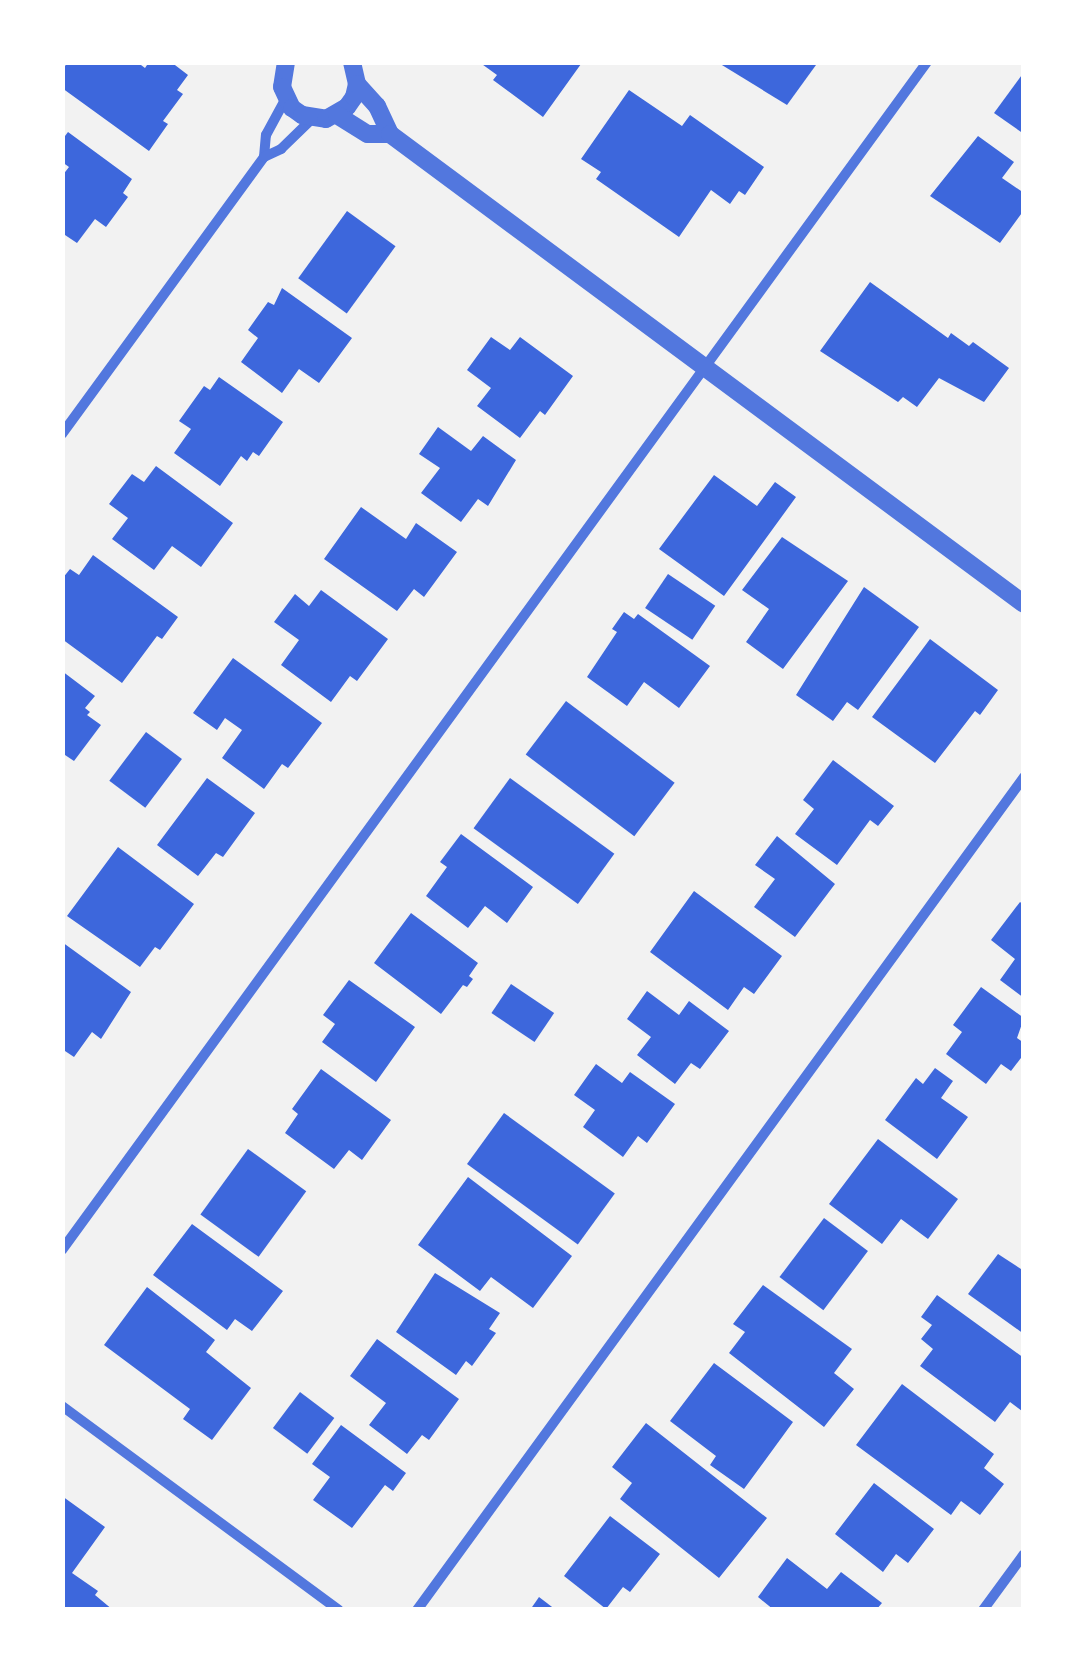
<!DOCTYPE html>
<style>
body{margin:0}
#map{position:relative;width:1086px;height:1672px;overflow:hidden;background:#f2f2f2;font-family:Arial,sans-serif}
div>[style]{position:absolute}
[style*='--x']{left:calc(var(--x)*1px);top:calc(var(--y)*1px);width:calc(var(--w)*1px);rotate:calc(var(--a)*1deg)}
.building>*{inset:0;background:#3d67dc;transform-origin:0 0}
.minor>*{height:10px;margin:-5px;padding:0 5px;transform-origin:5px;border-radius:5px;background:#5277de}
.tertiary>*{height:18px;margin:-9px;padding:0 9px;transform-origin:9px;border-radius:9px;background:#5277de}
span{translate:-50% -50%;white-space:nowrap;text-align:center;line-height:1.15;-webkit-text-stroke:8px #fff;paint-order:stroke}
.frame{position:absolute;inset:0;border:65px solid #fff;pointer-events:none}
</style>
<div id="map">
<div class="building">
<div style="clip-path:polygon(68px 62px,137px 62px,145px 68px,149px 62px,171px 62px,188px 75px,177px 90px,183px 94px,163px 121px,168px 124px,149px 151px,62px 88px,62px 70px)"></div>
<div style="clip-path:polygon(479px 62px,579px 62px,581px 64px,543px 117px,493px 80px,497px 75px)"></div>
<div style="clip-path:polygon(717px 62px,812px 62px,816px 65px,787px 105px)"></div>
<div style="clip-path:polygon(1024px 72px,1024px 134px,994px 113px)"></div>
<div style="clip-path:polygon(629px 90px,682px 126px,690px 115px,764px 167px,745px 195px,739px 191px,730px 204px,711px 190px,679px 237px,596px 179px,601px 172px,581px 159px)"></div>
<div style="clip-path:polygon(68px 132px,132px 179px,123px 193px,128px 197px,106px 227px,95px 219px,77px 243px,62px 233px,62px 176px,69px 167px,62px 162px,62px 140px)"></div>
<div style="clip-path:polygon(978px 136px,1014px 162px,1002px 178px,1024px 193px,1024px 210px,1000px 243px,930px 196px)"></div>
<div style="left:347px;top:211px;width:60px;height:83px;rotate:36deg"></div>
<div style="clip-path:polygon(870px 282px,948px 338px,951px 333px,969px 346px,973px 342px,1009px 368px,984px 402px,939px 378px,917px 407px,903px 397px,898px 402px,820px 351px)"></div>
<div style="clip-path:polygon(282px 288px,352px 338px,319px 383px,299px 369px,282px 393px,241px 362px,258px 338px,248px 330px,268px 302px,274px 305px)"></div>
<div style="clip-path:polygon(491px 337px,510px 350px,520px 337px,573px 376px,545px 415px,540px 411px,520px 438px,477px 406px,491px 388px,467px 370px)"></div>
<div style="clip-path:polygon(219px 377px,283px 422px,259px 456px,253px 452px,247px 461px,241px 456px,220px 486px,174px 453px,191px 429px,179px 421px,204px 386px,210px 390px)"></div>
<div style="clip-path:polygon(438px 427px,471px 451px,483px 436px,516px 460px,488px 506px,478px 499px,461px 522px,421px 493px,440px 468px,419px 454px)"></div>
<div style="clip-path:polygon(156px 466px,233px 523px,201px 567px,172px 546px,154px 570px,112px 539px,128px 518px,109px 504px,132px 474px,144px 482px)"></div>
<div style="clip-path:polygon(714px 475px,757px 506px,775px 482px,796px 497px,724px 596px,659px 549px)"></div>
<div style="clip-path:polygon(361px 507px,406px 539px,416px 523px,457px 552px,424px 597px,414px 589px,397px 611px,324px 559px)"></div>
<div style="clip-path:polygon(782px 537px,848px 581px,783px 669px,746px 642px,769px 609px,742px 590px)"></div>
<div style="clip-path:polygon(93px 555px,178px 617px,162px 639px,157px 636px,122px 683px,62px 639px,62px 579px,70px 569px,79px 575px)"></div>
<div style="left:668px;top:574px;width:57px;height:41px;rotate:34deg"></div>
<div style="clip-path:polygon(864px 587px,919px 627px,858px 710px,847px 702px,833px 721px,796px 695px)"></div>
<div style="clip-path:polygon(321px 590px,388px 639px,357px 681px,350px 676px,331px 702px,281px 665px,299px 640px,274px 622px,295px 594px,309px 606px)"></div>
<div style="clip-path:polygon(624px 612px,634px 619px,638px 614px,710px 666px,679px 708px,644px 682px,627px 706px,587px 677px,617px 632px,612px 629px)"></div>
<div style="clip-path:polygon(930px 639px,998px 690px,980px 715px,975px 711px,935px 763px,872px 717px)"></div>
<div style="clip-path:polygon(233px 658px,322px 723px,288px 768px,282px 764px,264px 789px,222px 758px,242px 730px,225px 718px,217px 730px,193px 713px)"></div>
<div style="clip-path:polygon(62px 671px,95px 696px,85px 708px,90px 712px,87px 715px,101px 725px,74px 761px,62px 753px)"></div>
<div style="left:566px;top:701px;width:136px;height:67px;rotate:37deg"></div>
<div style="left:146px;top:732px;width:45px;height:61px;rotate:37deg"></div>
<div style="clip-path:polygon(833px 760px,894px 806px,878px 826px,870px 820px,837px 865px,795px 834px,814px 809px,803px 800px)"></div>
<div style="clip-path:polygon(207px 778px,255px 813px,223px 857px,216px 853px,198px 876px,157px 845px)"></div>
<div style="left:510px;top:778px;width:129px;height:62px;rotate:36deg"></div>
<div style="clip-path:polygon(461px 834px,533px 887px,507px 923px,485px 906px,468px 928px,426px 896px,447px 867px,440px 862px)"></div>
<div style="clip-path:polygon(777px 836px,835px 884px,795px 937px,754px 907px,775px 879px,755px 865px)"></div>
<div style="clip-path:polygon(118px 847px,194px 904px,160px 950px,155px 947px,140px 967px,67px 916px)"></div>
<div style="clip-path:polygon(694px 891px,782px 956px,754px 994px,744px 987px,728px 1010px,650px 952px)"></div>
<div style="clip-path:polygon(1020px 902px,1024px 905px,1024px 998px,1000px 980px,1015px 959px,991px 940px)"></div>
<div style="clip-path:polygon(411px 913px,478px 963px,469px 976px,473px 979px,467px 987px,463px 985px,441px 1014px,374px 963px)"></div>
<div style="clip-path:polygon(62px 942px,131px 992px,101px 1039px,92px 1032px,74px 1057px,62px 1049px)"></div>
<div style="clip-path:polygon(349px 980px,415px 1027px,376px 1082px,322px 1042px,335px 1024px,323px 1015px)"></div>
<div style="left:511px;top:984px;width:52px;height:35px;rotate:34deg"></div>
<div style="clip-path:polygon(981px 987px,1024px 1018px,1017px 1038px,1024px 1043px,1024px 1054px,1011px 1071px,1001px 1064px,986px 1084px,946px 1054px,962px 1032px,953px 1025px)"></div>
<div style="clip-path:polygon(647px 991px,679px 1015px,689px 1001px,729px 1031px,700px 1069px,691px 1063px,675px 1084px,637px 1055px,651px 1037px,627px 1019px)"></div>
<div style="clip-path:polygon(596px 1064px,622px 1083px,630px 1072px,675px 1104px,647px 1143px,638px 1136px,623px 1157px,583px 1127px,595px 1110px,574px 1095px)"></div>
<div style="clip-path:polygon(935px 1068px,953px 1081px,941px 1098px,968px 1117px,937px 1159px,885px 1120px,916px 1078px,923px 1084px)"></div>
<div style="clip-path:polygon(321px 1069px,391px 1120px,362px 1160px,349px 1150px,334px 1169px,285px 1133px,298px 1114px,292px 1109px)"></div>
<div style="left:504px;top:1113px;width:137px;height:63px;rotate:36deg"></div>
<div style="clip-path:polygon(878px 1139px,958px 1199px,928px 1239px,901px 1219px,882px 1244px,829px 1204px)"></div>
<div style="left:248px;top:1149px;width:72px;height:81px;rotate:36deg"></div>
<div style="clip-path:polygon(468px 1177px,572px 1256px,533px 1308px,491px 1277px,480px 1291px,418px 1245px)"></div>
<div style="left:824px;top:1218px;width:55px;height:74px;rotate:37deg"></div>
<div style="clip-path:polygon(192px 1224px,283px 1291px,252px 1331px,235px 1319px,227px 1330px,153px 1275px)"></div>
<div style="clip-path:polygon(998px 1254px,1024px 1271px,1024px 1334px,968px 1294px)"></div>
<div style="clip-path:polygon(435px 1273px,500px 1313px,489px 1329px,496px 1333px,472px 1366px,466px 1361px,456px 1375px,396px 1332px)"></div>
<div style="clip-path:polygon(763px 1285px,852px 1349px,834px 1373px,854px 1389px,824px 1427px,729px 1353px,745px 1332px,733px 1324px)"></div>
<div style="clip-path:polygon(147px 1287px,215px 1340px,206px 1352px,251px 1388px,212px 1440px,183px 1419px,190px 1409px,104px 1345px)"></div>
<div style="clip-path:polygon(937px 1295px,1024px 1358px,1022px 1411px,1010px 1402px,995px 1422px,920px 1366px,933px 1349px,921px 1339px,932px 1325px,921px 1317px)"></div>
<div style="clip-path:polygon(377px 1339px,459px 1399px,429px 1440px,422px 1435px,407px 1454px,369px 1425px,386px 1403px,350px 1376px)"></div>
<div style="clip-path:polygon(714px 1363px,793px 1422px,744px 1489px,710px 1465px,716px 1456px,670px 1421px)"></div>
<div style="clip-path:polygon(902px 1384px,994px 1454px,984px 1468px,1004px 1484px,980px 1515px,961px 1501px,951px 1515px,856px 1445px)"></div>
<div style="left:300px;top:1392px;width:43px;height:45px;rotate:37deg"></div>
<div style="clip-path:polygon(646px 1423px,767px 1518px,719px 1578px,620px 1499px,632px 1483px,612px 1467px)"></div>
<div style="clip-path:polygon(341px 1425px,406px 1473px,393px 1491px,385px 1485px,352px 1528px,313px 1500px,330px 1477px,312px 1464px)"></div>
<div style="clip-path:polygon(874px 1483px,934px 1529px,908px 1563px,896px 1554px,883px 1572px,835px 1534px)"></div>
<div style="clip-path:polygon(62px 1496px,105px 1527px,72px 1573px,98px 1591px,95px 1595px,113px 1610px,62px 1610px)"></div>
<div style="clip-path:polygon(610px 1516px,660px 1554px,630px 1592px,623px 1587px,606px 1609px,564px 1576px)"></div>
<div style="clip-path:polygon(787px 1558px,827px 1589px,841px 1572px,882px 1603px,876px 1610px,774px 1610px,758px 1597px)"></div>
<div style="clip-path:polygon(539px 1597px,556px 1610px,530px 1610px)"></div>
</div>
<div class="minor">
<div style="--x:264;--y:157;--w:22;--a:-85"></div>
<div style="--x:266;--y:135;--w:42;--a:-61.6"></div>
<div style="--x:62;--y:434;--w:343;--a:-53.9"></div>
<div style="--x:264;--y:157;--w:19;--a:-25"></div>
<div style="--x:281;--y:149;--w:45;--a:-44.1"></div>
<div style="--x:62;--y:1250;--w:1470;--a:-53.94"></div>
<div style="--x:62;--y:1406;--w:344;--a:36.4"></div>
<div style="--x:417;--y:1610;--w:1031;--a:-53.92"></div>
<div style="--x:983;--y:1610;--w:69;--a:-53.8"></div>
</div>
<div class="tertiary">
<div style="--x:286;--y:62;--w:25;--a:99"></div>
<div style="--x:282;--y:87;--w:23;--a:65"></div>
<div style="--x:292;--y:108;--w:12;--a:35"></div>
<div style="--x:302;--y:115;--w:24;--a:9"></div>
<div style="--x:326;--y:119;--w:24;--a:-30"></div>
<div style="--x:347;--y:107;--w:12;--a:-55"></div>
<div style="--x:354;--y:97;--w:13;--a:-77"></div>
<div style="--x:357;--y:84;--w:23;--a:-103"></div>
<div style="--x:357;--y:84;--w:30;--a:48"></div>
<div style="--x:377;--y:106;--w:31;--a:65"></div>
<div style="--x:337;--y:115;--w:36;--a:32"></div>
<div style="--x:368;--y:134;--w:22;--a:0"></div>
<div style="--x:390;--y:134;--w:789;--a:36.55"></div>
</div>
<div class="frame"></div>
</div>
